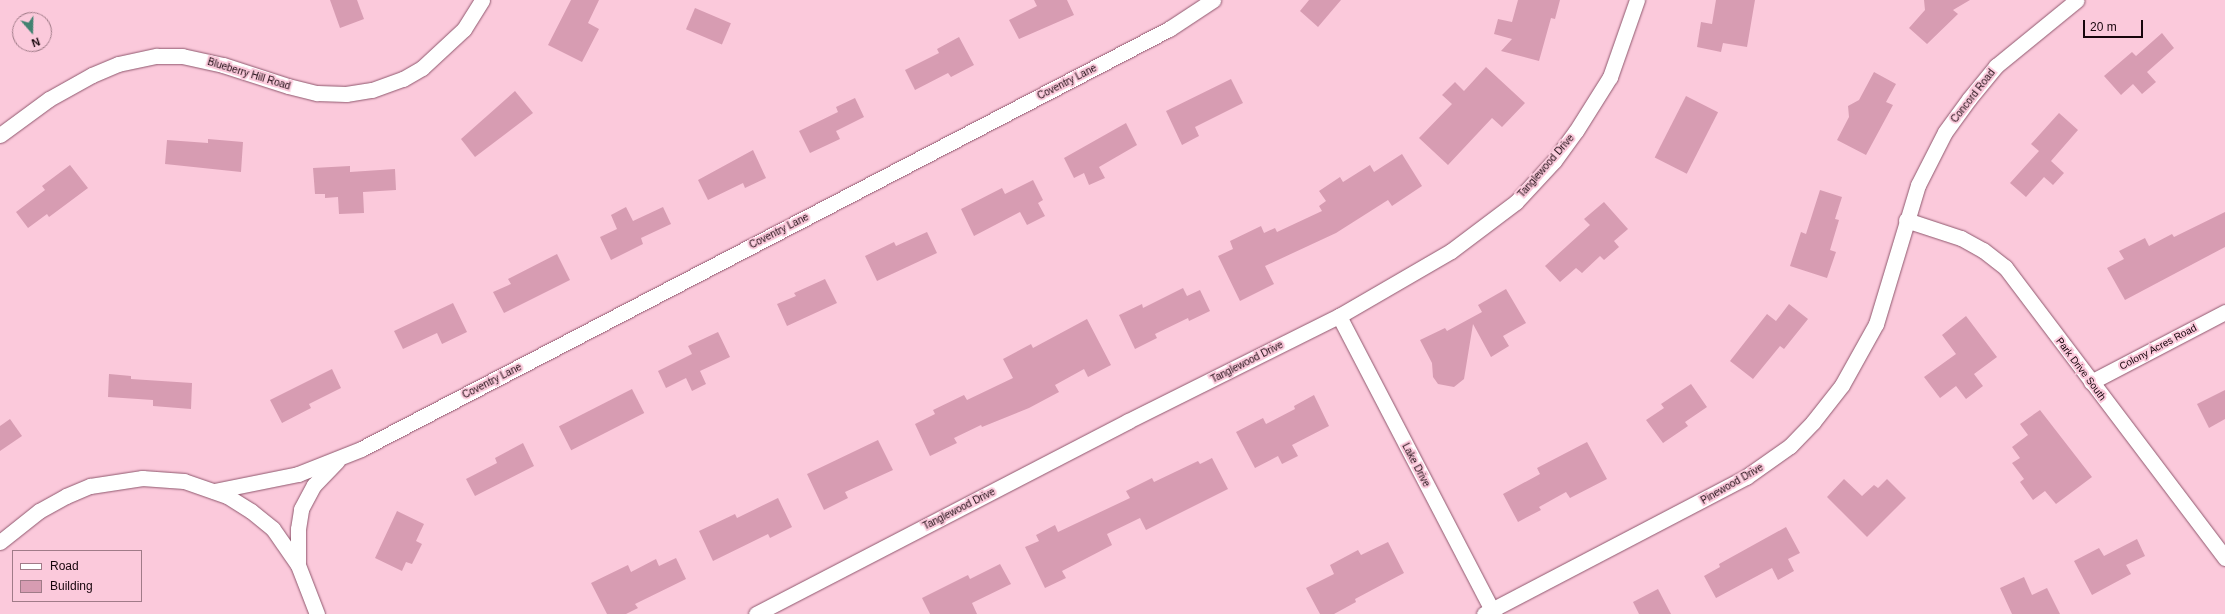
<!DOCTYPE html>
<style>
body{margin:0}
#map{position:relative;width:2225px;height:614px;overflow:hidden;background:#fbc9db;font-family:Helvetica,sans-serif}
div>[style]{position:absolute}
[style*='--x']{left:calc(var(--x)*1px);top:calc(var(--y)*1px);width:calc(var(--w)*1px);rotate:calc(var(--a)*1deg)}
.building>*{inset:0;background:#d79cb2;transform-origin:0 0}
.roads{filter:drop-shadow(0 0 1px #8f586e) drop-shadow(0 0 1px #8f586e)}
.minor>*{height:15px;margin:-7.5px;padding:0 7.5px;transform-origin:7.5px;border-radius:7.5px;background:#fff}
span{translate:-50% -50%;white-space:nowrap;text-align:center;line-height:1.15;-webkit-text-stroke:4px #fbc9db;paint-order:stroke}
.street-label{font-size:10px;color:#17050c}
.legend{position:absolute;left:12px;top:550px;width:130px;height:52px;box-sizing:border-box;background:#fbc9db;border:1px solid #a07b88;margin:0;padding:5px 7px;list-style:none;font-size:12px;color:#17050c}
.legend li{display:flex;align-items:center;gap:8px;height:20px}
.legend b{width:20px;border:1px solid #a07b88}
.north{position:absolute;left:12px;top:12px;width:40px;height:40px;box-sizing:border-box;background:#fbc9db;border:1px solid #a07b88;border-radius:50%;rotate:160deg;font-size:11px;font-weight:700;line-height:16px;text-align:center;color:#17050c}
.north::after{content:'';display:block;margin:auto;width:14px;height:18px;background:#418271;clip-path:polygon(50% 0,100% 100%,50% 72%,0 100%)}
.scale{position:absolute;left:2083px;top:20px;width:60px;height:18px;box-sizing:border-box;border:2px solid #17050c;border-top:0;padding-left:5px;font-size:12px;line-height:14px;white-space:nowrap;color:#17050c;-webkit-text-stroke:3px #fbc9db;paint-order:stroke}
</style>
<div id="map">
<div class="building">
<div style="clip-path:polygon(330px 0,357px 0,364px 19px,340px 28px)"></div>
<div style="clip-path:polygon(571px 0,599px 0,588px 23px,599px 29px,582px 62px,548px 45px)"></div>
<div style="clip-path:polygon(1034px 0,1067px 0,1074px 15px,1019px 39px,1009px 20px,1037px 6px)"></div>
<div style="clip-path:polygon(1309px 0,1341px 0,1318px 27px,1300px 11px)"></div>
<div style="clip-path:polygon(1518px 0,1560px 0,1555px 19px,1551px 18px,1539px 61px,1501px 51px,1512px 39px,1494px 34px,1498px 19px,1512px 22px)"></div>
<div style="clip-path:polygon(1716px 0,1755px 0,1747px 47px,1723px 43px,1721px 52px,1697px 47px,1701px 22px,1712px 24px)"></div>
<div style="clip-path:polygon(1924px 0,1970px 0,1953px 10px,1958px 14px,1927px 44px,1909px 28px,1925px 10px)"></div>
<div style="left:695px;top:8px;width:39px;height:23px;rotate:23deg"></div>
<div style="clip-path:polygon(2162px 33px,2174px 48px,2147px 72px,2156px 82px,2142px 94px,2133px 84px,2121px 95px,2104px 76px,2132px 52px,2136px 56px)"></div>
<div style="clip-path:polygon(959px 37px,974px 65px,951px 77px,948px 73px,915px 90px,905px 70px,939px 53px,937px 49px)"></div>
<div style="clip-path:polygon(1486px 67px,1525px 103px,1502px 127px,1492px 118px,1448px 165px,1419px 138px,1452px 104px,1442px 95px,1455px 82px,1464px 91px)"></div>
<div style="clip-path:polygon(1874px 72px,1896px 84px,1886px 102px,1893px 105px,1866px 155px,1837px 140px,1849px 117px,1848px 106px,1859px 100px)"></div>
<div style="clip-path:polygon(1231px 79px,1243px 103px,1195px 127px,1199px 136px,1182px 145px,1166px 111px)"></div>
<div style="clip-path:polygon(515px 91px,533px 113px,475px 157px,461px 139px)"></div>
<div style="left:1686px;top:96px;width:36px;height:69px;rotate:27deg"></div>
<div style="clip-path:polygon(855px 98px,864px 117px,836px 131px,840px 139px,810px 153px,799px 131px,838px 112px,836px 107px)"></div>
<div style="clip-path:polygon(2059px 113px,2078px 130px,2051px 161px,2064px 173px,2053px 185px,2044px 177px,2026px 197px,2010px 183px,2039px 151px,2031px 144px)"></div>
<div style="clip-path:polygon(1126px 123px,1137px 145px,1099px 167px,1105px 178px,1089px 185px,1084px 173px,1074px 178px,1064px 158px)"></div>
<div style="clip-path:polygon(208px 139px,243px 142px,241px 172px,165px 164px,167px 140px,208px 143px)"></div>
<div style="clip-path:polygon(753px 150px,766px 178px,745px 188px,743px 183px,708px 200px,698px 180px)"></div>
<div style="clip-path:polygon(1402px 154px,1422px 186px,1392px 206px,1388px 200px,1336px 233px,1265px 266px,1274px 284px,1240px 301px,1218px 256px,1233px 249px,1230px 241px,1261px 226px,1264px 233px,1275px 228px,1277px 232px,1322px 211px,1319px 206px,1326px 201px,1319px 191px,1340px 177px,1343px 182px,1370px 165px,1374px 172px)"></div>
<div style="clip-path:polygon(70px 165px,88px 188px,49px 217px,47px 214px,28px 228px,16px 212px,45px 190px,42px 186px)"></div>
<div style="clip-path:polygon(350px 166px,350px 172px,395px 169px,396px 190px,363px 192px,364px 213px,339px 214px,338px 197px,325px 198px,325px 194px,315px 194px,313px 168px)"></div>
<div style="clip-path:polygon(1033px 180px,1043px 200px,1038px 203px,1045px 216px,1027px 225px,1020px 212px,974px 236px,961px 209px,1002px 188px,1005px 194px)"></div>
<div style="clip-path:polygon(1820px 190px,1842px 197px,1835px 219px,1839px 220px,1830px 250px,1836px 252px,1827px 278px,1790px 266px,1801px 232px,1806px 234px)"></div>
<div style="clip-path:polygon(1604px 202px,1628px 229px,1614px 241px,1619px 247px,1604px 260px,1600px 256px,1582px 273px,1576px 268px,1560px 282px,1545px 266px,1590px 225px,1584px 219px)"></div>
<div style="clip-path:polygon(626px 207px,633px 221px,663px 207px,671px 224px,641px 238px,643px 244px,611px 260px,600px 237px,617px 229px,611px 215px)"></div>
<div style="clip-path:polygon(2225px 212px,2225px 247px,2125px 300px,2107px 268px,2124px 259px,2119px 251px,2145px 238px,2149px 246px,2172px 234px,2174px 237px)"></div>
<div style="clip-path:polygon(927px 232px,937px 253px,877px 281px,865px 256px,894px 242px,896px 246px)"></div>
<div style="clip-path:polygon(557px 254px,570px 280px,504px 313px,493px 292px,511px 284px,508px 279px)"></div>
<div style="clip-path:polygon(825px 279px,837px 303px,787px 326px,777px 304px,796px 296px,794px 293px)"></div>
<div style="clip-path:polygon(1183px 288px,1187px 296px,1200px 290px,1210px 311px,1189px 321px,1188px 318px,1155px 334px,1157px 338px,1135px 349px,1119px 315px,1142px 304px,1143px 308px)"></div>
<div style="clip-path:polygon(1506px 289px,1526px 323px,1503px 336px,1509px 346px,1491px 357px,1473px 324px,1464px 379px,1454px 387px,1438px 384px,1433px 377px,1432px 363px,1420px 340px,1445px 328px,1447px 331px,1482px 312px,1478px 305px)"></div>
<div style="clip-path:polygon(453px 303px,467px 332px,442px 344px,437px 333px,403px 349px,394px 331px)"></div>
<div style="clip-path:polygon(1789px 304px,1808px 319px,1784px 349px,1780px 346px,1753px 379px,1730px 361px,1767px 314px,1776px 321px)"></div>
<div style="clip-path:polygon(1966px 316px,1997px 357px,1974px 374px,1983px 386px,1966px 399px,1956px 386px,1940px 398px,1924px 377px,1956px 354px,1942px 335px)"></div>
<div style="clip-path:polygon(1087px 319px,1111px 365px,1088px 377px,1084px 369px,1055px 385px,1059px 392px,1029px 408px,982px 427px,981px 425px,954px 438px,957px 443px,930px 456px,915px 424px,935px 414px,933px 410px,964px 395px,967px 400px,1013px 378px,1003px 359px,1031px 344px,1033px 348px)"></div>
<div style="clip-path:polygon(718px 332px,730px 357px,700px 371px,706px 384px,692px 391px,686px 378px,666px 388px,658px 371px,692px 354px,688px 346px)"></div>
<div style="clip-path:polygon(332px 369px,341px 388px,309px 404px,311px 408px,282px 423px,270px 400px)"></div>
<div style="clip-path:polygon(109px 374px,131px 376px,131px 379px,192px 383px,191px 409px,153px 406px,153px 400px,108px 397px)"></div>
<div style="clip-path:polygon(1691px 384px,1707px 407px,1685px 422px,1688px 426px,1663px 443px,1646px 420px,1664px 408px,1661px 404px)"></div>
<div style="left:632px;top:389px;width:27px;height:82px;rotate:63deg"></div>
<div style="clip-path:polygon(2225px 390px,2225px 419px,2209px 428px,2197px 404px)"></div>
<div style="clip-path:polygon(1314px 395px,1329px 426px,1292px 445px,1298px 456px,1282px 464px,1278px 456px,1255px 468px,1236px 432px,1263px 418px,1266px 424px,1295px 409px,1294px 406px)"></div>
<div style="clip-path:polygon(2040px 410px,2092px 477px,2056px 504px,2045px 491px,2033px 500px,2020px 482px,2024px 479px,2012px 463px,2020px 458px,2012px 447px,2028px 435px,2020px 424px)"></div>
<div style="clip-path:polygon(10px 419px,22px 436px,0 451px,0 426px)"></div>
<div style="clip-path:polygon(878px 440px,893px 470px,845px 492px,848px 498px,824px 510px,807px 474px)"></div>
<div style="clip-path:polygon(1587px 442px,1607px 479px,1570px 498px,1566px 492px,1539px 507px,1541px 510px,1518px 522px,1503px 494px,1540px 474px,1537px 468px)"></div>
<div style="clip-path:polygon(523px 443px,534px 466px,475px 496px,466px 479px,497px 463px,495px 458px)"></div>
<div style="clip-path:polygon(1212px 458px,1228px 489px,1146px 530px,1140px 518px,1107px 534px,1112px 545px,1062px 571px,1066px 578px,1045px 588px,1025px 547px,1039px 541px,1036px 535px,1055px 525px,1058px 532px,1130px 498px,1126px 491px,1152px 478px,1154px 482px,1198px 461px,1200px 464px)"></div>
<div style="clip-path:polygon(1844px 479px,1862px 496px,1874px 485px,1878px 488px,1887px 479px,1906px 498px,1867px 537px,1827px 497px)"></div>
<div style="clip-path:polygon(778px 498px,792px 527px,770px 538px,768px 534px,713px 561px,699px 531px,735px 514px,737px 518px)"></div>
<div style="clip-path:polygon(397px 511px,424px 524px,416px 541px,422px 544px,412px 564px,406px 562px,402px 571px,375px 558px)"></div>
<div style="clip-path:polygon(1786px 527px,1800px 553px,1788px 559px,1794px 571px,1778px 580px,1772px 568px,1716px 598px,1704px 576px,1720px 567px,1719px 564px)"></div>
<div style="clip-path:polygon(2137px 539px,2145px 556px,2126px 565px,2131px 574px,2092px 595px,2074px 561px,2099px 548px,2104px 556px)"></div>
<div style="clip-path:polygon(1388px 542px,1404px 573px,1355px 599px,1356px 602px,1334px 614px,1320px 614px,1306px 588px,1334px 574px,1330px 565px,1358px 550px,1361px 555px)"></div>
<div style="clip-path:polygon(676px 558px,686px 579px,635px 604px,638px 608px,626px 614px,607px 614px,591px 583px,628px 565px,631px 572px,656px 559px,659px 566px)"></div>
<div style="clip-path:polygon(1000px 564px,1011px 584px,972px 603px,977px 614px,930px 614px,922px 598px,968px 575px,970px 579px)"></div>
<div style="clip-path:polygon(2024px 577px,2032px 595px,2047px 588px,2060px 614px,2012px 614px,2000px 588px)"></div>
<div style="clip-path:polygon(1658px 589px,1671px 614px,1639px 614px,1633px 602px)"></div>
</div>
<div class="roads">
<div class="minor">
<div style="--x:0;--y:135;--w:61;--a:-36.3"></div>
<div style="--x:49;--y:99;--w:49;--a:-29.2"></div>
<div style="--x:92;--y:75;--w:28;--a:-23"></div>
<div style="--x:118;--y:64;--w:40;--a:-12"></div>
<div style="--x:157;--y:56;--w:25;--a:0"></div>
<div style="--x:182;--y:56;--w:42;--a:12.4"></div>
<div style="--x:223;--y:65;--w:68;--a:17.9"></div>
<div style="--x:288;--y:86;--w:30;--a:14"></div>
<div style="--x:317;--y:93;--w:29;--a:2"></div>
<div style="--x:346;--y:94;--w:26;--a:-9"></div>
<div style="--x:372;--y:90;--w:33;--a:-20"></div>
<div style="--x:403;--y:79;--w:22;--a:-30"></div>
<div style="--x:422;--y:68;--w:57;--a:-42.9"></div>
<div style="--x:464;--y:29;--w:34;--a:-58"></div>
<div style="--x:1906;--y:220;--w:58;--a:18.1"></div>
<div style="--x:1961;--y:238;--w:25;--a:29"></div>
<div style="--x:1983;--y:250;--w:28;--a:38"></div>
<div style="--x:2005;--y:267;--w:365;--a:52.9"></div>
<div style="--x:1339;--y:316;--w:336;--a:62.5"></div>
<div style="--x:2091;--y:382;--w:151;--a:-27.6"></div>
<div style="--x:214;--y:491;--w:86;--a:-11.4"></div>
<div style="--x:298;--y:474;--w:68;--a:-21.6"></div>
<div style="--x:361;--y:449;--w:911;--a:-27.47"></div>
<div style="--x:1169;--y:29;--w:53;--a:-33.4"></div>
<div style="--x:0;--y:542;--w:50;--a:-38.5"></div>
<div style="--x:39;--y:511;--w:31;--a:-29"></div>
<div style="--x:66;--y:496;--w:26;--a:-23"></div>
<div style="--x:90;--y:486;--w:53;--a:-8.7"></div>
<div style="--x:142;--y:478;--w:42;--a:4.1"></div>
<div style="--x:184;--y:481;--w:46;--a:19.2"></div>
<div style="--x:227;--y:496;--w:28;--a:32"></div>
<div style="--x:251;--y:511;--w:28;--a:39"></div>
<div style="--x:273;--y:529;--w:44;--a:55.2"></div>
<div style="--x:298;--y:565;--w:53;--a:68.8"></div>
<div style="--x:298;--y:562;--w:33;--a:-90"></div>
<div style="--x:298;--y:529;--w:20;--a:-81"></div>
<div style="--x:301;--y:509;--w:27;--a:-62"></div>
<div style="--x:314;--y:485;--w:33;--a:-46"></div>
<div style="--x:756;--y:614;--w:419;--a:-27.4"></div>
<div style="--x:1128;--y:421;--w:236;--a:-26.5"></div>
<div style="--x:1339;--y:316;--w:129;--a:-30.1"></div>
<div style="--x:1451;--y:251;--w:81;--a:-37"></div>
<div style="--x:1516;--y:202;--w:56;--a:-47.2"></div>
<div style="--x:1554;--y:161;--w:37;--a:-54"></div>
<div style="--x:1576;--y:131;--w:64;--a:-57.8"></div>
<div style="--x:1610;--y:77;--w:82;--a:-70.7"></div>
<div style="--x:1484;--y:614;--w:296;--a:-27.6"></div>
<div style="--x:1746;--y:477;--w:54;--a:-35.2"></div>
<div style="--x:1790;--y:446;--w:33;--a:-46"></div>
<div style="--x:1813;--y:422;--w:47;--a:-51.9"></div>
<div style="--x:1842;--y:385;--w:70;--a:-60.9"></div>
<div style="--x:1876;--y:324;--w:145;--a:-73.2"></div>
<div style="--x:1918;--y:185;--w:59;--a:-63"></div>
<div style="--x:1945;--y:132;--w:41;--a:-54"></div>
<div style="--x:1969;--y:99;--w:43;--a:-50.7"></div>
<div style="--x:1996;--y:66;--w:104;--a:-39.2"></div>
</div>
</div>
<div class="street-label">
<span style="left:249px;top:74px;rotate:17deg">Blueberry Hill Road</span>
<span style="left:1067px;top:82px;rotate:-27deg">Coventry Lane</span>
<span style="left:1973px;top:96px;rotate:-52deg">Concord Road</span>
<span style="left:1546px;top:166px;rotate:-49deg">Tanglewood Drive</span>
<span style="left:779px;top:231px;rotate:-27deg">Coventry Lane</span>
<span style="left:2158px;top:347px;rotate:-28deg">Colony Acres Road</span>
<span style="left:1247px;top:362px;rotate:-27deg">Tanglewood Drive</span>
<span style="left:2081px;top:369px;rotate:53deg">Park Drive South</span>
<span style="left:492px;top:381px;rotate:-27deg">Coventry Lane</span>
<span style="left:1416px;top:465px;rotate:62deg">Lake Drive</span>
<span style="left:1732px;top:484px;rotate:-30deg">Pinewood Drive</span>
<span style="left:959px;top:509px;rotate:-27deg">Tanglewood Drive</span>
</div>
<ul class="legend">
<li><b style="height:5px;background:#fff"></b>Road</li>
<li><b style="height:11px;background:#d79cb2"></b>Building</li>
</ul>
<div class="north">N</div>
<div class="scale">20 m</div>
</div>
